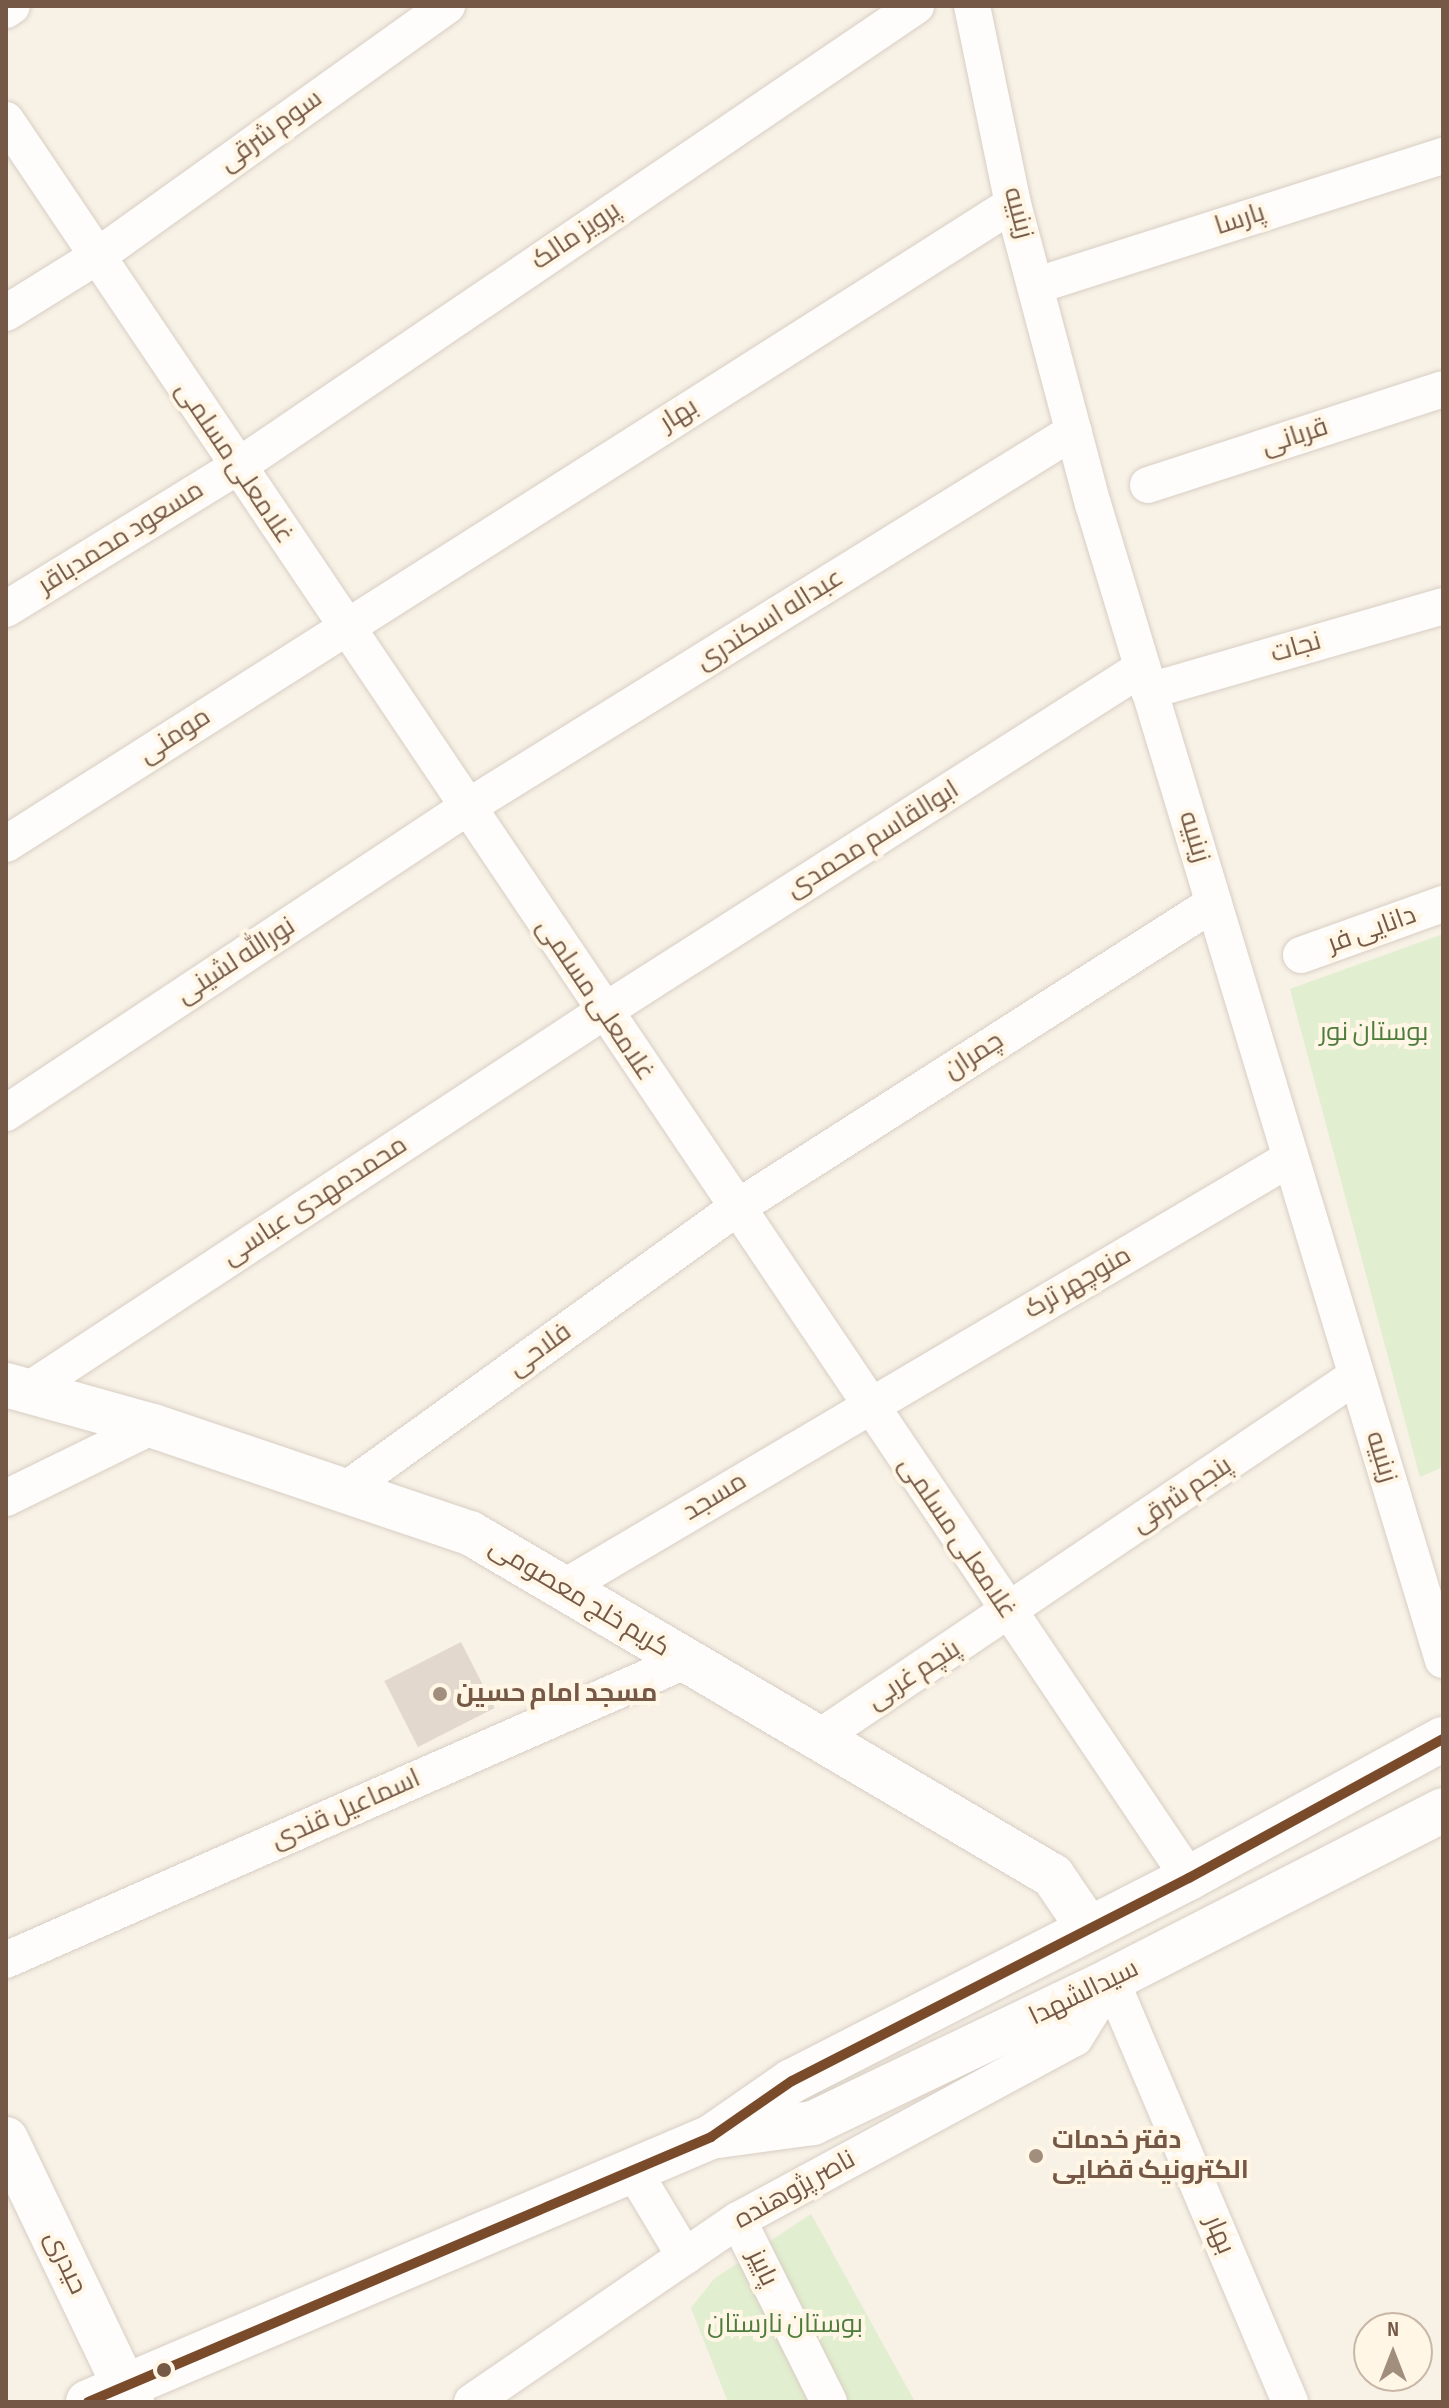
<!DOCTYPE html>
<meta charset="utf-8">
<style>
body{margin:0}
#map{position:relative;width:1449px;height:2408px;overflow:hidden;background:#f7f1e6;font-family:"Sofia Sans Condensed",Cairo,sans-serif}
div>[style]{position:absolute}
[style*='--x']{left:calc(var(--x)*1px);top:calc(var(--y)*1px);width:calc(var(--w)*1px);rotate:calc(var(--a)*1deg)}
.green>*{inset:0;background:#e1eecf}
.building>*{inset:0;background:#e3d8ce;transform-origin:0 0}
.roads{filter:drop-shadow(0 0 2px #d8cec4) drop-shadow(0 0 2px #d8cec4)}
.minor>*{height:36px;margin:-18px;padding:0 18px;transform-origin:18px;border-radius:18px;background:#fefdfb}
.tertiary>*{height:44px;margin:-22px;padding:0 22px;transform-origin:22px;border-radius:22px;background:#fefdfb}
.bus-1>*{height:10px;margin:-5px;padding:0 5px;transform-origin:5px;border-radius:5px;background:#7a4b2a}
.dots>*{width:22px;height:22px;translate:-50% -50%;box-sizing:border-box;border:4px solid #fff6e6;border-radius:50%}
span{translate:-50% -50%;white-space:nowrap;text-align:center;line-height:1.15;-webkit-text-stroke:8px #fff6e6;paint-order:stroke}
.street-label{font-size:26px;color:#755845}
.park-label{font-size:26px;color:#4d7c3d}
.poi-label{font-size:26px;color:#755845;font-weight:700}
.left{translate:0 -50%;text-align:left}
.frame{position:absolute;inset:0;border:8px solid #755845;pointer-events:none}
.north{position:absolute;left:1353px;top:2312px;width:80px;height:80px;box-sizing:border-box;background:#fff6e6;border:2px solid #c8b7a6;border-radius:50%;rotate:0deg;font-size:22px;font-weight:700;line-height:32px;text-align:center;color:#755845}
.north::after{content:'';display:block;margin:auto;width:28px;height:36px;background:#a28e7d;clip-path:polygon(50% 0,100% 100%,50% 72%,0 100%)}
</style>
<div id="map">
<div class="green">
<div style="clip-path:polygon(1443px 934px,1443px 1467px,1420px 1477px,1290px 989px)"></div>
<div style="clip-path:polygon(811px 2214px,915px 2402px,728px 2402px,691px 2308px,714px 2279px)"></div>
</div>
<div class="building">
<div style="left:461px;top:1642px;width:74px;height:86px;rotate:63deg"></div>
</div>
<div class="roads">
<div class="minor">
<div style="--x:972;--y:6;--w:202;--a:78.3"></div>
<div style="--x:1013;--y:204;--w:310;--a:75.1"></div>
<div style="--x:1093;--y:504;--w:1208;--a:73.16"></div>
<div style="--x:6;--y:10;--w:7;--a:-34"></div>
<div style="--x:6;--y:120;--w:2119;--a:56.06"></div>
<div style="--x:1038;--y:285;--w:425;--a:-17.7"></div>
<div style="--x:6;--y:313;--w:106;--a:-31.9"></div>
<div style="--x:96;--y:257;--w:432;--a:-35.6"></div>
<div style="--x:1148;--y:485;--w:310;--a:-18"></div>
<div style="--x:6;--y:609;--w:271;--a:-31.6"></div>
<div style="--x:237;--y:467;--w:821;--a:-34.17"></div>
<div style="--x:1149;--y:691;--w:306;--a:-16.1"></div>
<div style="--x:6;--y:844;--w:1193;--a:-32.44"></div>
<div style="--x:1301;--y:955;--w:151;--a:-19.8"></div>
<div style="--x:6;--y:1113;--w:552;--a:-33.55"></div>
<div style="--x:466;--y:808;--w:715;--a:-31.8"></div>
<div style="--x:27;--y:1391;--w:690;--a:-33.34"></div>
<div style="--x:603;--y:1012;--w:639;--a:-32.55"></div>
<div style="--x:344;--y:1491;--w:482;--a:-35.8"></div>
<div style="--x:735;--y:1209;--w:568;--a:-32.57"></div>
<div style="--x:6;--y:1498;--w:164;--a:-26.1"></div>
<div style="--x:563;--y:1588;--w:843;--a:-30.58"></div>
<div style="--x:820;--y:1737;--w:646;--a:-33.96"></div>
<div style="--x:6;--y:1960;--w:742;--a:-23.77"></div>
<div style="--x:1111;--y:1980;--w:458;--a:67"></div>
<div style="--x:633;--y:2170;--w:101;--a:59.1"></div>
<div style="--x:738;--y:2220;--w:203;--a:63.4"></div>
<div style="--x:472;--y:2402;--w:322;--a:-34.4"></div>
<div style="--x:738;--y:2220;--w:383;--a:-28.4"></div>
<div style="--x:1075;--y:2038;--w:68;--a:-58.2"></div>
</div>
<div class="tertiary">
<div style="--x:6;--y:1385;--w:153;--a:15.6"></div>
<div style="--x:153;--y:1426;--w:335;--a:18.7"></div>
<div style="--x:470;--y:1533;--w:676;--a:30.47"></div>
<div style="--x:1053;--y:1876;--w:64;--a:55.8"></div>
<div style="--x:718;--y:2136;--w:96;--a:-7.8"></div>
<div style="--x:813;--y:2123;--w:331;--a:-25.6"></div>
<div style="--x:1111;--y:1980;--w:373;--a:-27.1"></div>
<div style="--x:6;--y:2139;--w:292;--a:64.4"></div>
<div style="--x:88;--y:2402;--w:677;--a:-23.04"></div>
<div style="--x:711;--y:2137;--w:98;--a:-34.7"></div>
<div style="--x:792;--y:2081;--w:446;--a:-27.1"></div>
<div style="--x:1189;--y:1878;--w:290;--a:-28.7"></div>
</div>
</div>
<div class="bus-1">
<div style="--x:88;--y:2402;--w:677;--a:-23.04"></div>
<div style="--x:711;--y:2137;--w:98;--a:-34.7"></div>
<div style="--x:792;--y:2081;--w:446;--a:-27.1"></div>
<div style="--x:1189;--y:1878;--w:290;--a:-28.7"></div>
</div>
<div class="dots">
<div style="left:440px;top:1694px;background:#a28e7d"></div>
<div style="left:1036px;top:2156px;background:#a28e7d"></div>
<div style="left:164px;top:2370px;background:#755845"></div>
</div>
<div class="street-label">
<span style="left:271px;top:131px;rotate:-36deg">سوم شرقی</span>
<span style="left:1018px;top:213px;rotate:75deg">زینبیه</span>
<span style="left:1240px;top:220px;rotate:-18deg">پارسا</span>
<span style="left:576px;top:236px;rotate:-34deg">پرویز مالک</span>
<span style="left:679px;top:415px;rotate:-32deg">بهار</span>
<span style="left:1295px;top:437px;rotate:-18deg">قربانی</span>
<span style="left:234px;top:463px;rotate:56deg">غلامعلی مسلمی</span>
<span style="left:121px;top:538px;rotate:-32deg">مسعود محمدباقر</span>
<span style="left:770px;top:620px;rotate:-32deg">عبداله اسکندری</span>
<span style="left:1296px;top:648px;rotate:-16deg">نجات</span>
<span style="left:175px;top:736px;rotate:-33deg">مومنی</span>
<span style="left:1194px;top:837px;rotate:73deg">زینبیه</span>
<span style="left:873px;top:840px;rotate:-32deg">ابوالقاسم محمدی</span>
<span style="left:1372px;top:930px;rotate:-20deg">دانایی فر</span>
<span style="left:236px;top:961px;rotate:-33deg">نورالله لشینی</span>
<span style="left:595px;top:1000px;rotate:56deg">غلامعلی مسلمی</span>
<span style="left:974px;top:1056px;rotate:-33deg">چمران</span>
<span style="left:315px;top:1201px;rotate:-33deg">محمدمهدی عباسی</span>
<span style="left:1078px;top:1283px;rotate:-30deg">منوچهر ترک</span>
<span style="left:540px;top:1350px;rotate:-36deg">فلاحی</span>
<span style="left:1381px;top:1457px;rotate:73deg">زینبیه</span>
<span style="left:1182px;top:1495px;rotate:-34deg">پنجم شرقی</span>
<span style="left:715px;top:1497px;rotate:-31deg">مسجد</span>
<span style="left:957px;top:1538px;rotate:56deg">غلامعلی مسلمی</span>
<span style="left:579px;top:1598px;rotate:31deg">کریم خلج معصومی</span>
<span style="left:914px;top:1675px;rotate:-33deg">پنچم غربی</span>
<span style="left:346px;top:1810px;rotate:-24deg">اسماعیل قندی</span>
<span style="left:1084px;top:1993px;rotate:-26deg">سیدالشهدا</span>
<span style="left:795px;top:2190px;rotate:-29deg">ناصر پژوهنده</span>
<span style="left:1219px;top:2235px;rotate:67deg">بهار</span>
<span style="left:65px;top:2263px;rotate:65deg">حیدری</span>
<span style="left:762px;top:2268px;rotate:64deg">پاییز</span>
</div>
<div class="park-label">
<span style="left:1374px;top:1033px">بوستان نور</span>
<span style="left:785px;top:2325px">بوستان نارستان</span>
</div>
<div class="poi-label">
<span class="left" style="left:456px;top:1694px">مسجد امام حسین</span>
<span class="left" style="left:1052px;top:2156px">دفتر خدمات<br>الکترونیک قضایی</span>
</div>
<div class="frame"></div>
<div class="north">N</div>
</div>
